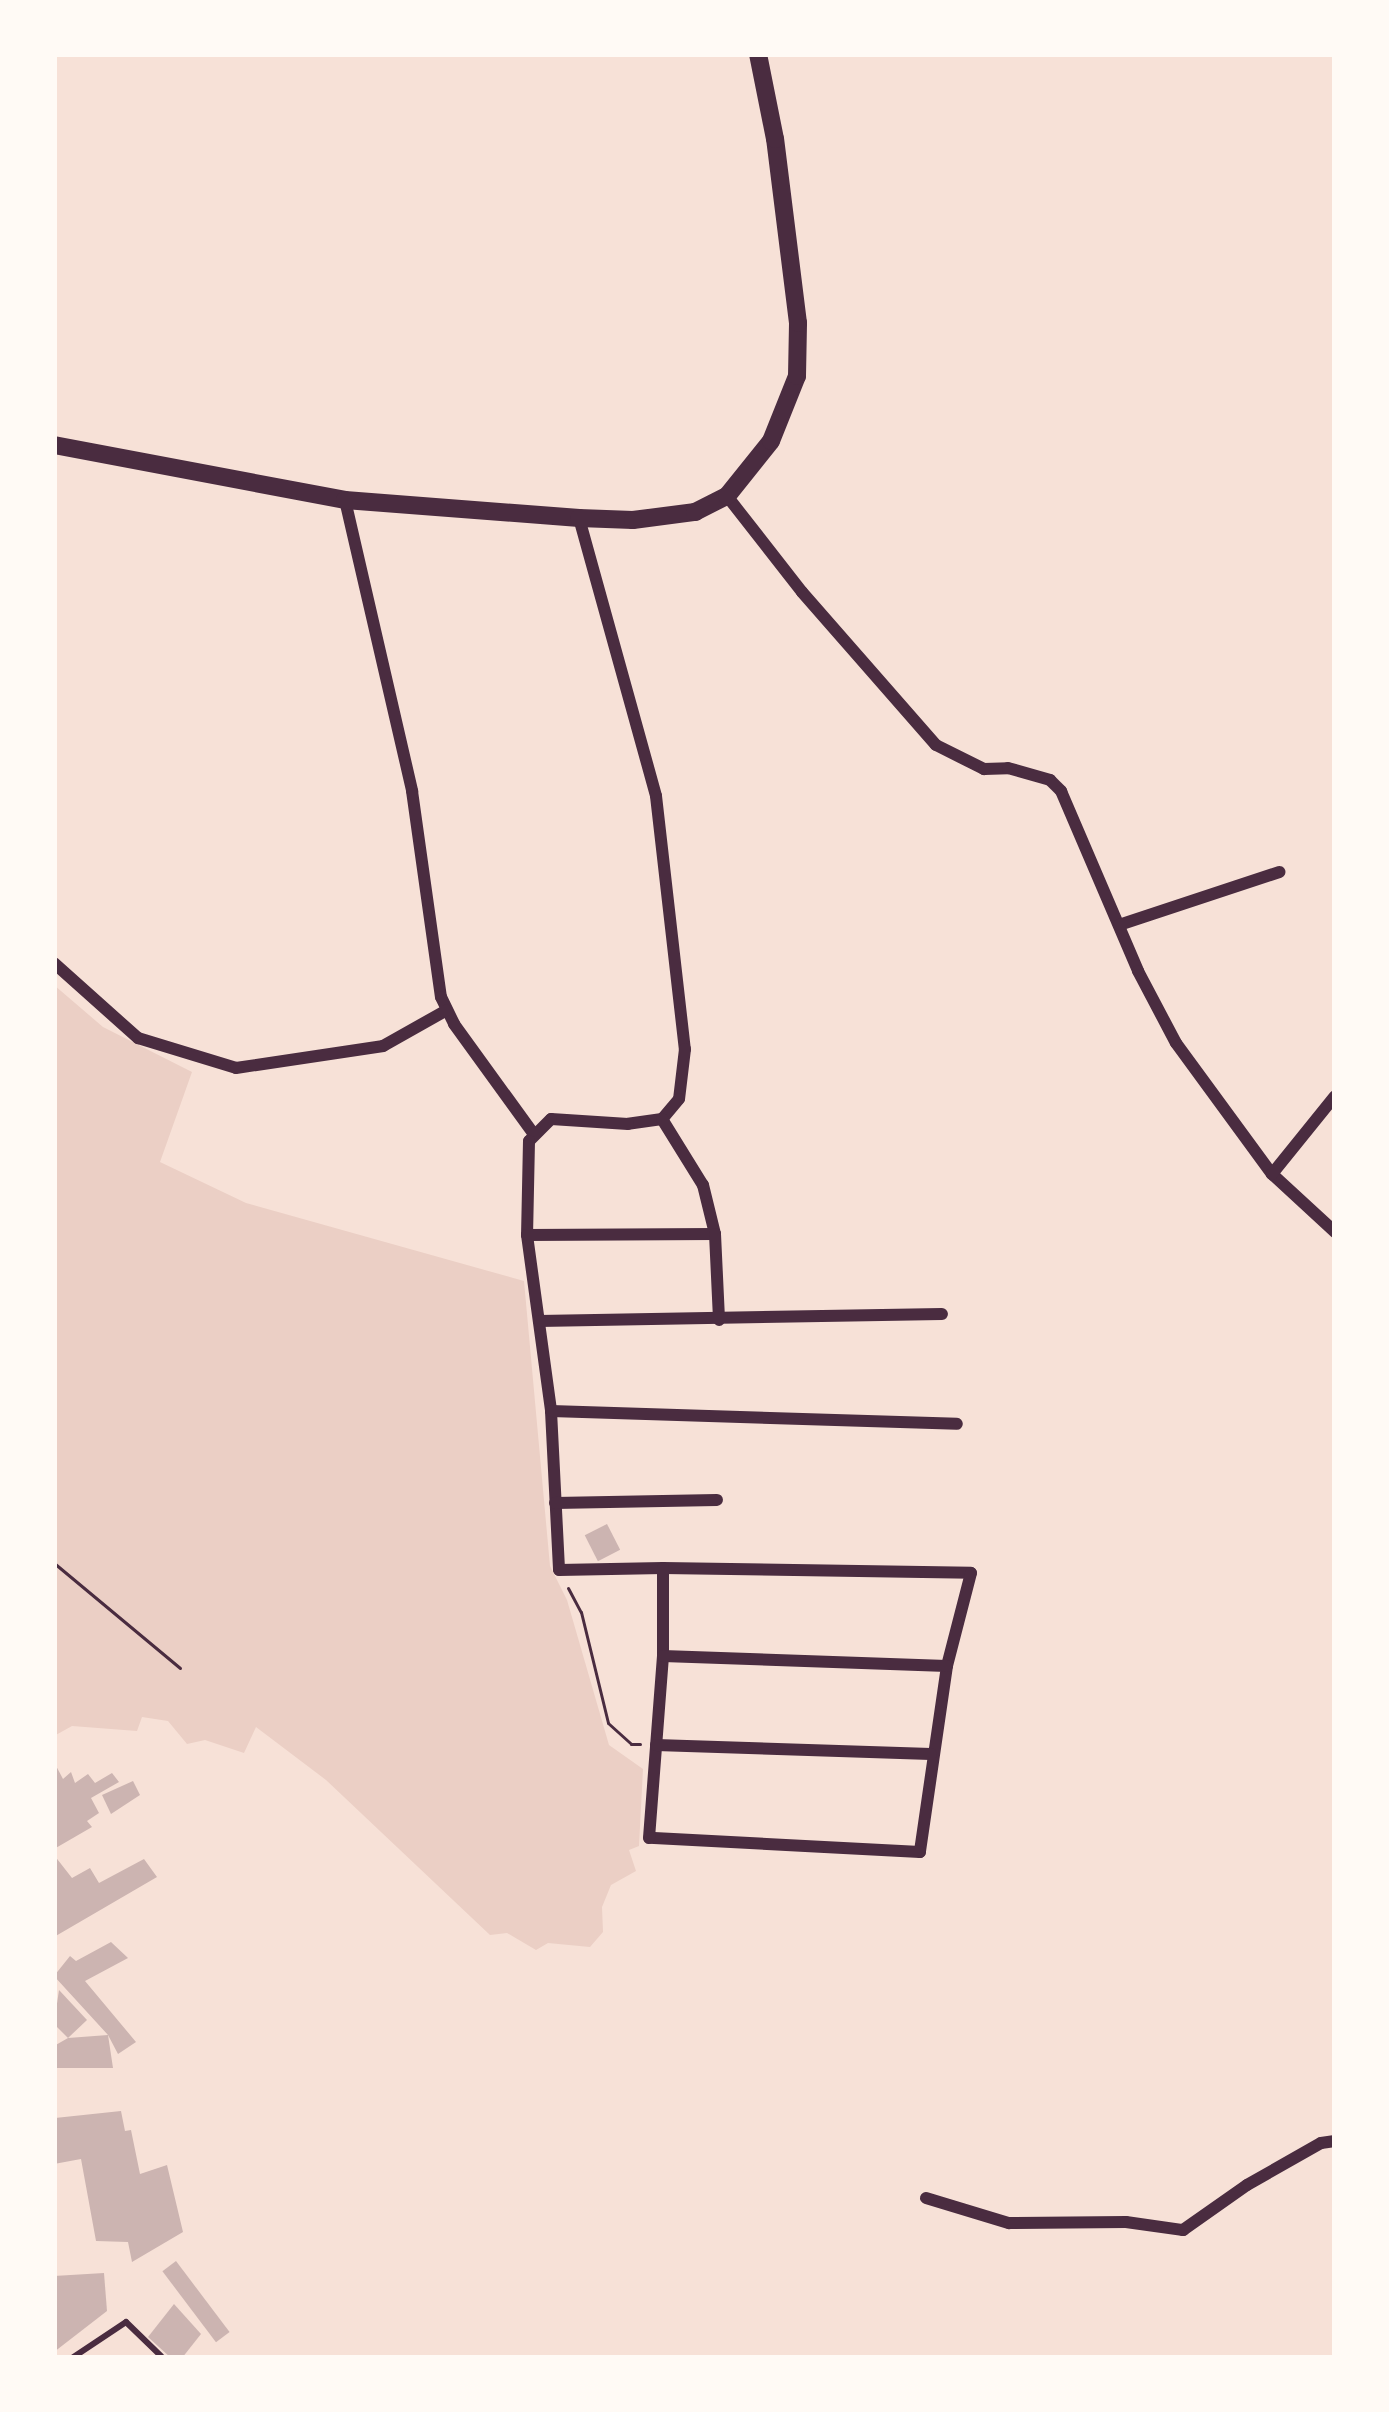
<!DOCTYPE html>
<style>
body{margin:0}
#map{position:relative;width:1389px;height:2412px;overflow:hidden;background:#f7e1d7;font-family:Ubuntu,sans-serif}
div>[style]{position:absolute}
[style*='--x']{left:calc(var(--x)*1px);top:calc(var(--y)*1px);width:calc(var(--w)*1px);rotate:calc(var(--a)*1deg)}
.green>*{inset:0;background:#ebcfc5}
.building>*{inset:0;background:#ccb4b1;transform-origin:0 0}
.path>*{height:3px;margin:-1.5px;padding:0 1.5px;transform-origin:1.5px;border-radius:1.5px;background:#4a2c40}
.service>*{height:6px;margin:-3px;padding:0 3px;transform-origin:3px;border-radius:3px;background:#4a2c40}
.minor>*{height:12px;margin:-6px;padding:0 6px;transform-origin:6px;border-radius:6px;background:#4a2c40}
.secondary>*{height:18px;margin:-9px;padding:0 9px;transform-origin:9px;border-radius:9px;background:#4a2c40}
span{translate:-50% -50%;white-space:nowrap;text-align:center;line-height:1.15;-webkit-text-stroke:12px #fffaf5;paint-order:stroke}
.frame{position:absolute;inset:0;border:57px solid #fffaf5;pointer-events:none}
</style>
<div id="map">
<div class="green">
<div style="clip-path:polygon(54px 985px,103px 1027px,192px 1072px,160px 1162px,246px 1203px,524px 1281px,550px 1566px,567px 1600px,609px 1745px,643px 1769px,639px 1846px,629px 1850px,636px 1871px,611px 1885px,602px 1907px,603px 1932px,590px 1947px,548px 1943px,536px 1950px,507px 1933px,490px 1935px,326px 1780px,256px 1727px,244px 1753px,205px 1740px,187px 1744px,168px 1721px,142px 1717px,137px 1731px,72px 1726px,54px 1736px)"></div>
</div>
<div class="building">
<div style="left:607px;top:1524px;width:29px;height:25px;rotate:63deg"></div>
<div style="clip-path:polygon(54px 1762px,63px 1779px,71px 1772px,75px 1783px,88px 1774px,95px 1783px,112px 1773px,119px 1782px,91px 1798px,99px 1813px,87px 1821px,92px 1827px,54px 1849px)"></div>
<div style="clip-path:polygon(133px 1781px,140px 1795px,111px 1814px,102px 1795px)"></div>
<div style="clip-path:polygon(54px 1855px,72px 1878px,90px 1868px,99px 1883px,144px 1859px,157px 1877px,54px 1937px)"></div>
<div style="clip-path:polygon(111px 1942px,128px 1958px,85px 1981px,136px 2042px,118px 2054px,108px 2035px,54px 1976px,70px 1956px,76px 1961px)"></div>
<div style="clip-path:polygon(59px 1990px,87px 2020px,68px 2038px,54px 2024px)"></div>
<div style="clip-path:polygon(108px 2035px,113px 2068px,54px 2068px,54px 2046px,68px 2038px)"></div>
<div style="clip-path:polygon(121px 2111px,125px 2131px,131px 2130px,140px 2174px,167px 2165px,183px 2232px,132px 2262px,128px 2242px,96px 2241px,81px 2159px,54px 2164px,55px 2118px)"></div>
<div style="left:176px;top:2261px;width:89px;height:17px;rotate:53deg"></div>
<div style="clip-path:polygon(104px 2273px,107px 2311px,54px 2352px,54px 2276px)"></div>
<div style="clip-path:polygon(174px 2304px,201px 2334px,182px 2358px,171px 2358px,148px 2337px)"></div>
</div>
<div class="path">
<div style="--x:54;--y:1563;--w:164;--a:39.8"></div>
<div style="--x:568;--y:1588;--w:27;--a:62"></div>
<div style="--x:581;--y:1612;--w:114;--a:76.3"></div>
<div style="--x:608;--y:1723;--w:31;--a:42"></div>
<div style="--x:631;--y:1744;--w:9;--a:0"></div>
</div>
<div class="service">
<div style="--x:72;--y:2358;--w:65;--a:-33.7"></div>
<div style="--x:126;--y:2322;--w:49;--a:44.2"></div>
</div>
<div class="minor">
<div style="--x:727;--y:496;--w:122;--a:52"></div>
<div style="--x:802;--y:592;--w:203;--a:48.8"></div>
<div style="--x:936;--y:745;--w:54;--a:26.6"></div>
<div style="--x:984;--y:769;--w:24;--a:-2"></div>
<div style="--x:1008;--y:768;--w:44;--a:15.9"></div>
<div style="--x:1050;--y:780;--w:16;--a:45"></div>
<div style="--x:1061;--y:791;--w:196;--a:66.8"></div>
<div style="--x:1138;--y:971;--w:81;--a:62.2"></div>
<div style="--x:1176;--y:1043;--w:162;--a:53.8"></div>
<div style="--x:1272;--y:1174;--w:86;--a:42.6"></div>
<div style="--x:345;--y:500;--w:299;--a:77"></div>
<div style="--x:412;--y:791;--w:208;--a:82"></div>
<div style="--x:441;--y:997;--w:30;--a:64"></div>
<div style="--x:454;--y:1024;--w:135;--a:54.1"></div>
<div style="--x:579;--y:518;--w:288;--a:74.5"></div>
<div style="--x:656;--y:796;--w:255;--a:83.5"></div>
<div style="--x:685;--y:1049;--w:50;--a:96.8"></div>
<div style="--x:679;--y:1099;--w:26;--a:130"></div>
<div style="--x:662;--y:1119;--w:34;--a:172"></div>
<div style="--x:628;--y:1124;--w:77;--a:-176.3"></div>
<div style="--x:551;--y:1119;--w:31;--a:135"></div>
<div style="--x:529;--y:1141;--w:94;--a:91.2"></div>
<div style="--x:527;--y:1235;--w:178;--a:82.2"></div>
<div style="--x:551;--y:1411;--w:159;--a:87.1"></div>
<div style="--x:559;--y:1570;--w:104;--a:-1.1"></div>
<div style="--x:663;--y:1568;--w:308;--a:0.9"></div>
<div style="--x:971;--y:1573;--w:96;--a:104.5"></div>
<div style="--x:947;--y:1666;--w:188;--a:98.3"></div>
<div style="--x:920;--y:1852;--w:271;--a:-177"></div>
<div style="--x:649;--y:1838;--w:183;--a:-85.6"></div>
<div style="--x:663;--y:1656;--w:88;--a:-90"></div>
<div style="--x:1119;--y:925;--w:169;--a:-18.3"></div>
<div style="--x:54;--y:963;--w:113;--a:41.8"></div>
<div style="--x:138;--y:1038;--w:102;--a:17"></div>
<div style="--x:236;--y:1068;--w:149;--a:-8.5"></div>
<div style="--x:383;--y:1046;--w:73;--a:-29.4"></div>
<div style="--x:662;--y:1119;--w:78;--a:58.2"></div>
<div style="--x:703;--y:1185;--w:50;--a:76.2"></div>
<div style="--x:1272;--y:1174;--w:100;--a:-51.1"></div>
<div style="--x:527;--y:1235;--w:188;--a:-0.3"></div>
<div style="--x:715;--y:1234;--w:86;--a:87.3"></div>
<div style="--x:539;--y:1321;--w:403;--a:-1"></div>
<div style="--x:551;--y:1411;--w:406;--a:1.8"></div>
<div style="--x:555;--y:1503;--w:162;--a:-1.1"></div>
<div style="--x:663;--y:1656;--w:284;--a:2"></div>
<div style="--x:656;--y:1745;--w:275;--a:1.9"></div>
<div style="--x:926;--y:2198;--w:87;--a:16.8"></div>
<div style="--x:1009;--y:2223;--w:117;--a:-0.5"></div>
<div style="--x:1126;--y:2222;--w:58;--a:8"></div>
<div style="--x:1183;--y:2230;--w:78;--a:-35.1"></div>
<div style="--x:1247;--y:2185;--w:85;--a:-29.6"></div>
<div style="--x:1321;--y:2143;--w:14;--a:-8"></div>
</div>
<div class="secondary">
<div style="--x:54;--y:445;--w:296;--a:10.7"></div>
<div style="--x:345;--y:500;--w:235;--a:4.4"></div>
<div style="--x:579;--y:518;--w:54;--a:2.1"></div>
<div style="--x:633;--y:520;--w:63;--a:-7.4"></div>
<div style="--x:695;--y:512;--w:36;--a:-27"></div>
<div style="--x:727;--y:496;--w:70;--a:-51.3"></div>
<div style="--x:771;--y:441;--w:70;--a:-68.2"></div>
<div style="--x:797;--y:376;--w:53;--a:-88.9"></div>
<div style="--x:798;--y:323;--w:185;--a:-97.1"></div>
<div style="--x:775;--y:139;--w:87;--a:-101.3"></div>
</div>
<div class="frame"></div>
</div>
